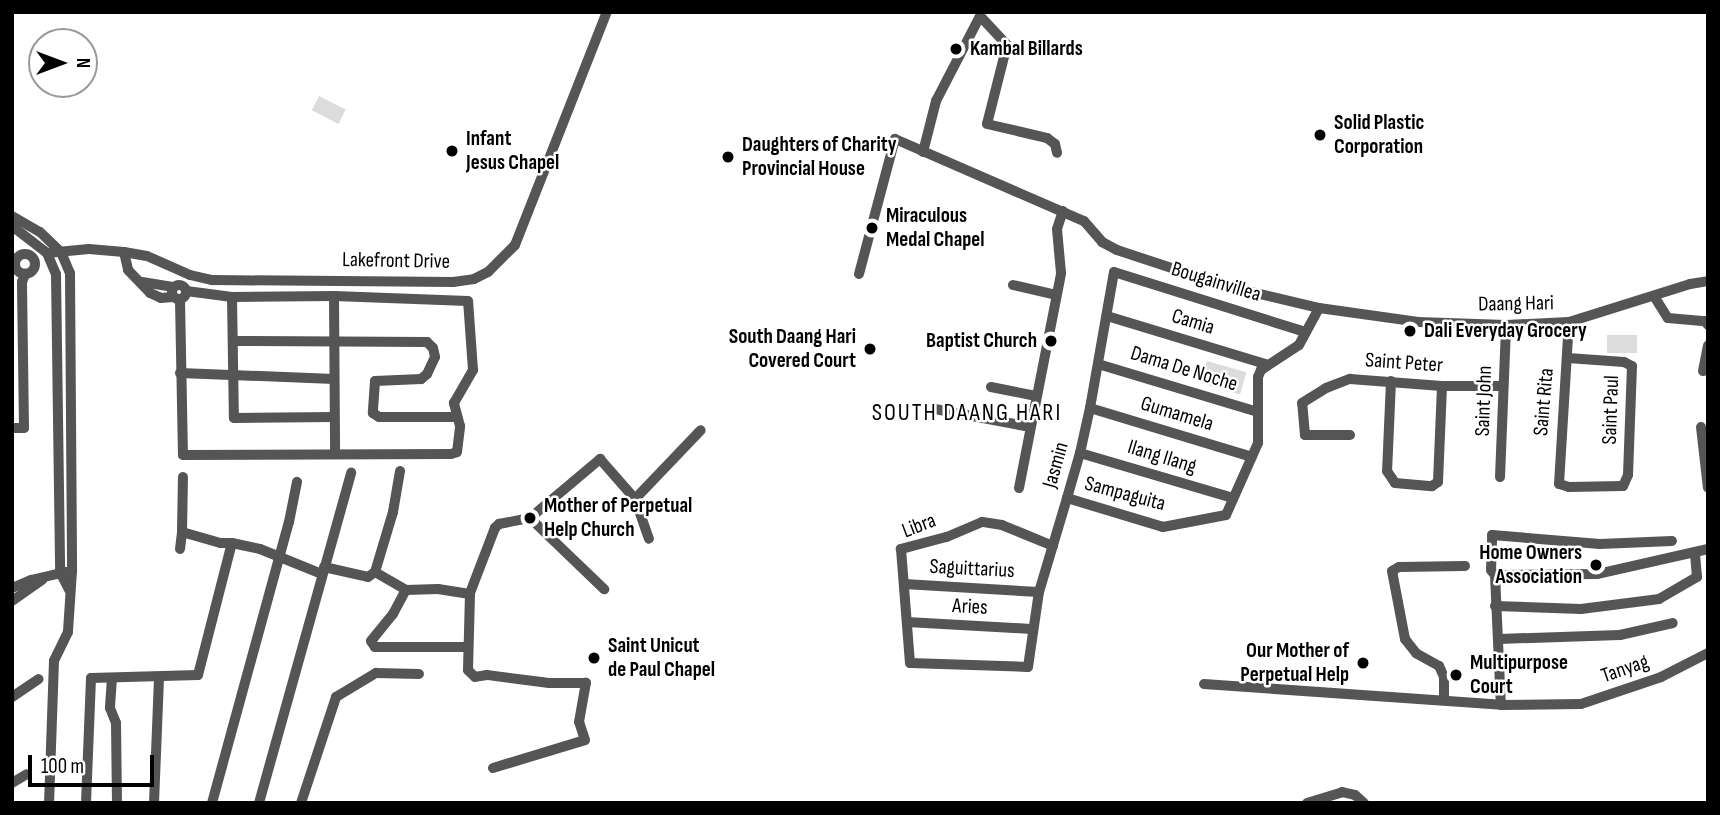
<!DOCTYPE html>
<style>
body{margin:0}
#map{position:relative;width:1720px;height:815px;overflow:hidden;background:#fff;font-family:"Sofia Sans Condensed",sans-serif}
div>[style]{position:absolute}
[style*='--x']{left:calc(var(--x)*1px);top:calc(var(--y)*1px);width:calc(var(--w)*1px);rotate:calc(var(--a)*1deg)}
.green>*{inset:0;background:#dcdcdc;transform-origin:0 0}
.minor>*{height:10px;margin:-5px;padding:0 5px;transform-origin:5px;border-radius:5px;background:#555}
.minor>.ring{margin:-5px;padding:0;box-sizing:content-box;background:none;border:10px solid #555;border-radius:50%}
.dots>*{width:19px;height:19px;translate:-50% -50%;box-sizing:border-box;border:4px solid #fff;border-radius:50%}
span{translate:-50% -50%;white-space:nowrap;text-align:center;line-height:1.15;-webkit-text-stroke:5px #fff;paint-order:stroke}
.poi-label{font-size:21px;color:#000;font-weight:700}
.left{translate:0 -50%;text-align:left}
.right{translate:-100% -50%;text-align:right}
.street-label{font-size:21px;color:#000}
.quarter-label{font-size:24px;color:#000;letter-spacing:2px}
.frame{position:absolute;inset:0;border:14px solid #000;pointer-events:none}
.north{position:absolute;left:28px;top:28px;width:70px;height:70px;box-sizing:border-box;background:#fff;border:2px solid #999;border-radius:50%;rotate:90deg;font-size:19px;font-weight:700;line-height:28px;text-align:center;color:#000}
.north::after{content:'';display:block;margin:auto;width:24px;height:32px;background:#000;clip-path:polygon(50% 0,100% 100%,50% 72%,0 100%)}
.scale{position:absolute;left:28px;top:755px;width:126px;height:32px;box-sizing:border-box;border:4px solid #000;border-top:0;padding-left:9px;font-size:21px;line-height:24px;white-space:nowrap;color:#000;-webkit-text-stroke:5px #fff;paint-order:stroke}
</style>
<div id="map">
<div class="green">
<div style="left:319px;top:96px;width:30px;height:16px;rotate:27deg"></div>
<div style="left:1607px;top:335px;width:30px;height:18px"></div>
<div style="left:1207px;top:361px;width:41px;height:23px;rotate:16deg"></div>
</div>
<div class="minor">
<div style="--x:923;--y:152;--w:53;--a:-75.7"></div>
<div style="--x:936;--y:101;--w:96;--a:-62.6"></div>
<div style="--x:980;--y:16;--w:40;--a:47"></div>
<div style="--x:1007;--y:45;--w:81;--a:104.2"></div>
<div style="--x:987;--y:124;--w:62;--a:13.1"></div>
<div style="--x:1047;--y:138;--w:10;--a:37"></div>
<div style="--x:1055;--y:144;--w:9;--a:77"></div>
<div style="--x:12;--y:216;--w:32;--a:30"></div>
<div style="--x:40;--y:232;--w:29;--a:44"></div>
<div style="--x:61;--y:252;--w:23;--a:67"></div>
<div style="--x:70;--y:273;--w:298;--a:89.6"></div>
<div style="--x:72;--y:571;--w:61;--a:93.8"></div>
<div style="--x:68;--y:632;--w:32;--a:116"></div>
<div style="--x:54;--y:661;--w:142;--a:92"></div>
<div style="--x:12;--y:226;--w:44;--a:37.6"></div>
<div style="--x:47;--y:253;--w:23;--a:67"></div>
<div style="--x:56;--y:274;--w:298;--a:89.2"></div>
<div style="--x:60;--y:572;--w:20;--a:63"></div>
<div style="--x:124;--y:252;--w:18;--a:77"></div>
<div style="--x:128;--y:270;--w:32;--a:46"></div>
<div style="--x:150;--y:293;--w:12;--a:24"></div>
<div style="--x:161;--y:298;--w:12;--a:-5"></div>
<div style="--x:47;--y:253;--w:42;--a:-5.4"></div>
<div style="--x:89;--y:249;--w:35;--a:5"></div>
<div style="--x:124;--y:252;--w:23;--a:10"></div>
<div style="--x:147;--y:256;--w:47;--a:23.8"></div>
<div style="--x:190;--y:275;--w:23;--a:13"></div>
<div style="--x:212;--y:280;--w:241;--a:0.5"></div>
<div style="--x:453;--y:282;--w:21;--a:-8"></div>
<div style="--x:474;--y:279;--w:16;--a:-27"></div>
<div style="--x:488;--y:272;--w:38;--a:-45"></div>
<div style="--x:515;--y:245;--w:251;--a:-68.5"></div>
<div class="ring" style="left:15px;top:254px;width:10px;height:10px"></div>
<div style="--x:859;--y:274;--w:140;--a:-75.1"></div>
<div style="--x:895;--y:139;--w:206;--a:23.5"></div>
<div style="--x:1084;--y:221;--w:28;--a:49"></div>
<div style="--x:1102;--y:242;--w:17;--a:28"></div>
<div style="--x:1117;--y:250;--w:115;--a:18.3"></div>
<div style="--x:1226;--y:286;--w:96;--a:13.3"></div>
<div style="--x:1319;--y:308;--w:100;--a:8"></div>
<div style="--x:1418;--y:322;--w:88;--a:2"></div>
<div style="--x:1506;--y:325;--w:63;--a:-2.7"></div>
<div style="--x:1569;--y:322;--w:127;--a:-17.4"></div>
<div style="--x:1690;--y:284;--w:18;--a:-9"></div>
<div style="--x:142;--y:282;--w:31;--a:9"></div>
<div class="ring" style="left:172px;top:285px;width:4px;height:4px"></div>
<div style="--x:1013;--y:285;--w:44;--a:13.1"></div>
<div style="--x:334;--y:296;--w:158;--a:89.6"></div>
<div style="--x:1654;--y:296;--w:26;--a:58"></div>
<div style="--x:1668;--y:318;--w:37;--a:5"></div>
<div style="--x:1705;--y:321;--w:5;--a:53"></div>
<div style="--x:232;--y:297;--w:121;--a:89.1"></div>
<div style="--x:234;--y:418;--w:100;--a:-0.6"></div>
<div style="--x:180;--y:300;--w:155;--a:88.9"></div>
<div style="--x:183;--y:455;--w:268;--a:-0.2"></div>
<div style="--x:451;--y:454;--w:6;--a:-18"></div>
<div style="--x:457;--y:452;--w:26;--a:-83"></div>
<div style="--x:460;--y:426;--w:24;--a:-105"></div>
<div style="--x:454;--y:403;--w:38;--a:-60"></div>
<div style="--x:473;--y:370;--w:69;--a:-94.1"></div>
<div style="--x:468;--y:301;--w:134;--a:-177.9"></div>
<div style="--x:334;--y:296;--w:102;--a:179.4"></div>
<div style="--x:232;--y:297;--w:46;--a:-172.6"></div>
<div style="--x:1107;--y:316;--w:168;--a:16.9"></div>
<div style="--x:233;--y:341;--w:194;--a:0.3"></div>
<div style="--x:427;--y:342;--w:8;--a:45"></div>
<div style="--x:433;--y:348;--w:9;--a:77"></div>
<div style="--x:435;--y:357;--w:19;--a:115"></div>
<div style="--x:427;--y:374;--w:8;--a:140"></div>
<div style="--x:421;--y:379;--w:46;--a:177.5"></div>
<div style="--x:375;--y:381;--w:32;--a:94"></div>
<div style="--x:373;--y:413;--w:7;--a:34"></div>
<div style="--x:379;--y:417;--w:78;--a:0"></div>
<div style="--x:1568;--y:358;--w:56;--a:4.1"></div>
<div style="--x:1624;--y:362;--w:9;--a:27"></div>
<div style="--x:1632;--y:366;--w:109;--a:92.1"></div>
<div style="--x:1628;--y:475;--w:12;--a:114"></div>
<div style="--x:1623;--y:486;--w:54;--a:178.9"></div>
<div style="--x:1569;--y:487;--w:10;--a:-163"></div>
<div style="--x:1559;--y:484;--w:162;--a:-86.5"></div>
<div style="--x:1098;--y:364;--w:167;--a:16.7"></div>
<div style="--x:1703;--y:371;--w:26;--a:-79"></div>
<div style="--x:180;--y:373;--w:154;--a:2.2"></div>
<div style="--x:1391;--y:381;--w:90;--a:92.5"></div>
<div style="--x:1387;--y:471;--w:14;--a:56"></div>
<div style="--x:1395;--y:483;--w:37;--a:5"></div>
<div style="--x:1432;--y:486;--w:7;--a:-34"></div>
<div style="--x:1438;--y:482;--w:96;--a:-87.6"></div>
<div style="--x:991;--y:387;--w:46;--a:11.3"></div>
<div style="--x:1090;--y:408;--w:169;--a:16.8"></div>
<div style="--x:935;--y:409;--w:97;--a:10.7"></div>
<div style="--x:1701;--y:427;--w:61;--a:83.5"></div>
<div style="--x:12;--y:428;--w:12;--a:0"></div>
<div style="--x:24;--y:428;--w:146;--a:-90.8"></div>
<div style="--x:22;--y:282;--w:9;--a:-69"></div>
<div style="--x:1350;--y:435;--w:45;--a:180"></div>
<div style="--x:1305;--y:435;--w:32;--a:-95"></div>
<div style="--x:1302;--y:403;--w:28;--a:-32"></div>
<div style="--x:1326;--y:388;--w:26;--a:-21"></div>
<div style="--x:1350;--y:379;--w:92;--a:4.4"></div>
<div style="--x:1442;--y:386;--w:61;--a:0"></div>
<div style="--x:1080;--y:453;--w:159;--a:16.4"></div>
<div style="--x:400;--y:471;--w:42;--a:99.7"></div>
<div style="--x:393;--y:512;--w:63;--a:106.7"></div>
<div style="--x:375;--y:572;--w:36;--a:30"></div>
<div style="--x:1500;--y:477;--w:152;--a:-87.7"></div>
<div style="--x:1019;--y:488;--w:219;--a:-78.9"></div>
<div style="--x:1061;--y:273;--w:44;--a:-95.2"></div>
<div style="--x:1057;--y:229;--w:19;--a:-72"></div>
<div style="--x:1067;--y:498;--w:100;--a:16.8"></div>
<div style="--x:1163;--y:527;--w:64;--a:-10.8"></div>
<div style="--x:1226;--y:515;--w:79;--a:-66"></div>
<div style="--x:1258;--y:443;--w:66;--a:-90"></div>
<div style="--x:1258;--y:377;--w:8;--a:-67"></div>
<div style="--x:1261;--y:370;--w:45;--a:-33.3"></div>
<div style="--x:1299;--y:345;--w:42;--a:-61.6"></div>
<div style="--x:635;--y:499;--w:95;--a:-46.3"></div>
<div style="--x:530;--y:518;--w:103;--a:43.8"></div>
<div style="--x:182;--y:532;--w:55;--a:-89"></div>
<div style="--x:1053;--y:546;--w:55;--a:-157.6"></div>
<div style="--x:1002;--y:525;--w:20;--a:-171"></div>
<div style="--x:982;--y:522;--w:39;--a:157"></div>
<div style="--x:946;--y:537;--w:47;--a:165.1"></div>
<div style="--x:901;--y:549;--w:114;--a:85.5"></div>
<div style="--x:910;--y:663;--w:118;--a:1.9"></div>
<div style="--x:1028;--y:667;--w:76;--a:-81.7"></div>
<div style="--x:1039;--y:592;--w:98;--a:-73.4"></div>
<div style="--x:1067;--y:498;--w:47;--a:-73.9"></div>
<div style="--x:1080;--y:453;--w:46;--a:-77.5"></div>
<div style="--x:1090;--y:408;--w:138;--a:-80"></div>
<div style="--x:1114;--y:272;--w:201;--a:17.4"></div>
<div style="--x:180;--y:549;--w:17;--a:-83"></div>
<div style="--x:182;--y:532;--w:40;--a:16"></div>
<div style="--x:220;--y:543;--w:12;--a:0"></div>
<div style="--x:1708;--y:549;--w:114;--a:167.3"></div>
<div style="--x:1597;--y:574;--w:102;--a:179.4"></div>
<div style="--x:1495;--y:575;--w:130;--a:87.4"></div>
<div style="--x:1501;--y:705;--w:80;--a:-0.7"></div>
<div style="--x:1581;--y:704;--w:84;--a:-18.6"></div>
<div style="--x:1661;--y:677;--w:53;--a:-27.1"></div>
<div style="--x:324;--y:567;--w:45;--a:12.8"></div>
<div style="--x:368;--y:577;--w:9;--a:-36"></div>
<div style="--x:1495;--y:575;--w:6;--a:-129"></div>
<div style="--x:1491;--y:570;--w:35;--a:-88"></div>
<div style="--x:1492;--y:535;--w:108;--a:4.8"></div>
<div style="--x:1600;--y:544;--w:72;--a:-2.4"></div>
<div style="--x:904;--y:584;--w:135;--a:3.4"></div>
<div style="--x:12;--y:588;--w:21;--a:-23"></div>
<div style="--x:31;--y:580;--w:36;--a:-13"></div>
<div style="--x:12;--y:601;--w:37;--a:-35"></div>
<div style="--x:1495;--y:606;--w:86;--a:2"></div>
<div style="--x:1581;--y:609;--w:79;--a:-7.3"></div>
<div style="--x:1659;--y:599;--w:44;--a:-30.1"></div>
<div style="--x:1697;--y:577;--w:24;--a:-95"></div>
<div style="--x:907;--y:622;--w:124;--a:3.2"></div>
<div style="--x:1499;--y:639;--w:121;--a:-1.9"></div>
<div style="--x:1620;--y:635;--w:54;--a:-12.8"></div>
<div style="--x:468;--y:647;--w:93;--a:180"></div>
<div style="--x:375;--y:647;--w:7;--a:-124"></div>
<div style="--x:371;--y:641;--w:35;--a:-51"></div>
<div style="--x:393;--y:614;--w:27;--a:-62"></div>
<div style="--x:406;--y:590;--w:32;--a:-2"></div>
<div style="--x:438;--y:589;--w:32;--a:9"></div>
<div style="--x:112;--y:678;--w:30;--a:94"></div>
<div style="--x:110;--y:708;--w:16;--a:68"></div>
<div style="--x:116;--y:723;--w:80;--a:89.3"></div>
<div style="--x:1204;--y:684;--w:298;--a:4"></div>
<div style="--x:12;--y:697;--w:32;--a:-34"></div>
<div style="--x:1444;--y:699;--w:22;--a:-90"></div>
<div style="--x:1444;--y:677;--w:12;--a:-114"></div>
<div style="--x:1439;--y:666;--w:26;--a:-151"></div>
<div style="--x:1416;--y:653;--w:18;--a:-128"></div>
<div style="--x:1405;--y:639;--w:69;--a:-100.8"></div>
<div style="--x:1392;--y:571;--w:8;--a:-30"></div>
<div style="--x:1399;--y:567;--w:66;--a:-0.9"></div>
<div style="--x:493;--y:768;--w:96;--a:-16.9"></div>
<div style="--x:585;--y:740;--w:19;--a:-108"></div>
<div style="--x:579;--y:722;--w:40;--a:-80"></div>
<div style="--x:586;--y:683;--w:37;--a:180"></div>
<div style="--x:549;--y:683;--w:63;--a:-172.6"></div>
<div style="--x:487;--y:675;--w:12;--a:171"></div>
<div style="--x:475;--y:677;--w:10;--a:-135"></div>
<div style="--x:468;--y:670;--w:77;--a:-88.5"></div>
<div style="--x:470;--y:593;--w:70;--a:-69"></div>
<div style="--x:495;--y:528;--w:6;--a:-45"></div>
<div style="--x:499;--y:524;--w:32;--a:-11"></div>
<div style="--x:530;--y:518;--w:92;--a:-40.1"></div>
<div style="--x:600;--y:459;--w:53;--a:48.8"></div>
<div style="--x:635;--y:499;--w:42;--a:70.7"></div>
<div style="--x:12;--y:783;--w:17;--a:-31"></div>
<div style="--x:86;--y:803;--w:125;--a:-87.7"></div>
<div style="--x:91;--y:678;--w:107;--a:-1.6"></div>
<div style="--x:198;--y:675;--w:136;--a:-75.6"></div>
<div style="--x:232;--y:543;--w:29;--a:12"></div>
<div style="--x:260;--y:549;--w:67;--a:22"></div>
<div style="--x:154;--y:803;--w:126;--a:-87.7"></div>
<div style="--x:212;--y:803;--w:291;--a:-74.7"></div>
<div style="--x:289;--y:522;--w:41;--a:-78.7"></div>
<div style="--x:259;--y:803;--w:343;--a:-74.4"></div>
<div style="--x:301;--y:803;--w:112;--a:-71.7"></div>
<div style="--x:336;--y:697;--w:47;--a:-31"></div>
<div style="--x:376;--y:673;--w:43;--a:1.3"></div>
<div style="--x:1307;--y:803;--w:37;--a:-17"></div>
<div style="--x:1342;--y:792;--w:13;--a:13"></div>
<div style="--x:1355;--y:795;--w:12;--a:42"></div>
</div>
<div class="dots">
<div style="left:956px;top:49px;background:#000"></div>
<div style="left:1320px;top:135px;background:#000"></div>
<div style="left:452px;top:151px;background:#000"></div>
<div style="left:728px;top:157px;background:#000"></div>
<div style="left:872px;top:228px;background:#000"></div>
<div style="left:1410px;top:331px;background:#000"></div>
<div style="left:1051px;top:341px;background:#000"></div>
<div style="left:870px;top:349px;background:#000"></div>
<div style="left:530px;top:518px;background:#000"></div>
<div style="left:1596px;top:565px;background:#000"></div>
<div style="left:594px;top:658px;background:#000"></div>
<div style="left:1363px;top:663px;background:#000"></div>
<div style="left:1456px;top:675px;background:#000"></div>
</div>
<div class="poi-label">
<span class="left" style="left:970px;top:49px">Kambal Billards</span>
<span class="left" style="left:1334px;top:135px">Solid Plastic<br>Corporation</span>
<span class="left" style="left:466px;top:151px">Infant<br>Jesus Chapel</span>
<span class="left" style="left:742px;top:157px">Daughters of Charity<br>Provincial House</span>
<span class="left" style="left:886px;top:228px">Miraculous<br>Medal Chapel</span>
<span class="left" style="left:1424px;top:331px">Dali Everyday Grocery</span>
<span class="right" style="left:856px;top:349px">South Daang Hari<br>Covered Court</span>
<span class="right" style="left:1037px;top:341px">Baptist Church</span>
<span class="left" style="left:544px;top:518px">Mother of Perpetual<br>Help Church</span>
<span class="right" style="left:1582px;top:565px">Home Owners<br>Association</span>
<span class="left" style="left:608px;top:658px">Saint Unicut<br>de Paul Chapel</span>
<span class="right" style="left:1349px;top:663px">Our Mother of<br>Perpetual Help</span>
<span class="left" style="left:1470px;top:675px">Multipurpose<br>Court</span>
</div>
<div class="street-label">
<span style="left:396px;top:261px;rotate:1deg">Lakefront Drive</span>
<span style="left:1216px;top:282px;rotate:17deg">Bougainvillea</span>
<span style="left:1516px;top:304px;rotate:-1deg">Daang Hari</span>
<span style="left:1193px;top:322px;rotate:17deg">Camia</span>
<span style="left:1404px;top:363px;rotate:4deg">Saint Peter</span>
<span style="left:1184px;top:369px;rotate:17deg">Dama De Noche</span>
<span style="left:1484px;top:401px;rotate:-88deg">Saint John</span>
<span style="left:1544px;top:402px;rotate:-85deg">Saint Rita</span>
<span style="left:1611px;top:410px;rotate:-88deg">Saint Paul</span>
<span style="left:1177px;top:414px;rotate:17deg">Gumamela</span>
<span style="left:1162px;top:457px;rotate:17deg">Ilang Ilang</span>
<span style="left:1056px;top:465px;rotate:-74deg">Jasmin</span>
<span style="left:1125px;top:494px;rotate:15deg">Sampaguita</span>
<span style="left:919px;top:526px;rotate:-21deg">Libra</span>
<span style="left:972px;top:569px;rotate:3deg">Saguittarius</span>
<span style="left:970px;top:607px;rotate:3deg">Aries</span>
<span style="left:1625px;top:669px;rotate:-19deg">Tanyag</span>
</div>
<div class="quarter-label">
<span style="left:967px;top:413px">SOUTH DAANG HARI</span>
</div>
<div class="frame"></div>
<div class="north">N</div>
<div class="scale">100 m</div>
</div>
